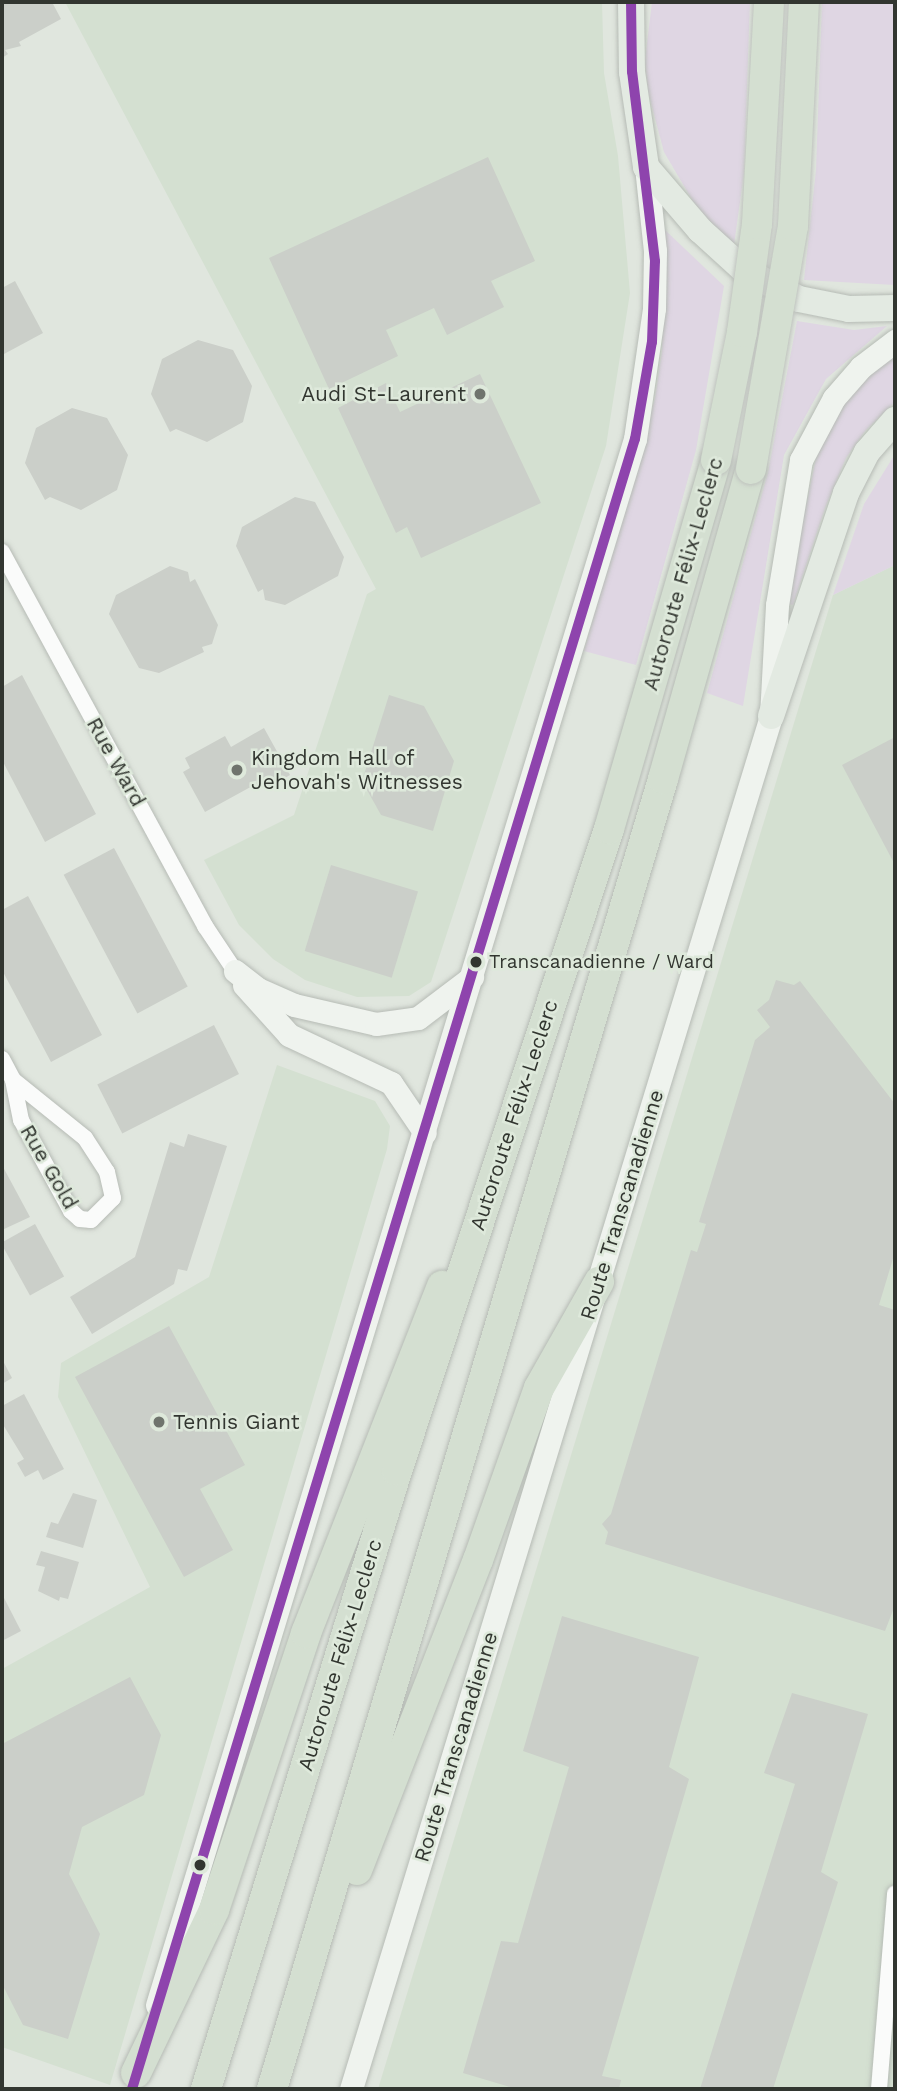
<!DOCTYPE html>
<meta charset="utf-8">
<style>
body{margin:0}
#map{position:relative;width:897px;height:2091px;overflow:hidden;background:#e0e6de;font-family:"Work Sans",sans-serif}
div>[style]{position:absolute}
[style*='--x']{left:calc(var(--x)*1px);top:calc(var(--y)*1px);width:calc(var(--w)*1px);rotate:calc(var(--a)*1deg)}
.built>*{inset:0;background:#d4e0d1}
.green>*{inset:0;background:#dfd6e3}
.building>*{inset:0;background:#cbcfc9;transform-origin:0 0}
.roads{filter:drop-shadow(0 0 2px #b6bbb5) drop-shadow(0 0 2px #b6bbb5)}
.minor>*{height:16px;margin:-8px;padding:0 8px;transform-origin:8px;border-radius:8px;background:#fafbfa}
.secondary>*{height:23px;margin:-11.5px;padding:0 11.5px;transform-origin:11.5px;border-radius:11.5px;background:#eff3ee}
.primary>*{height:26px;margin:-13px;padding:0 13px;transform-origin:13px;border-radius:13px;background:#e3eae2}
.motorway>*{height:30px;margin:-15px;padding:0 15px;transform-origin:15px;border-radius:15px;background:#d4dfd1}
.bridges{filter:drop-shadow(0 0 2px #bfc3be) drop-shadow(0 0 2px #bfc3be)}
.motorway-bridge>*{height:30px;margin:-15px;padding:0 15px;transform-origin:15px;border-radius:15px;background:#d4dfd1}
.bus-1>*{height:10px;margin:-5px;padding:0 5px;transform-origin:5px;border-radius:5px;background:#8e44ad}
.dots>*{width:19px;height:19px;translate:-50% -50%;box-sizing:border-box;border:4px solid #dee9db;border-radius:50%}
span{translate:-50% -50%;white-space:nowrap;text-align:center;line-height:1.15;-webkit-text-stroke:5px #dee9db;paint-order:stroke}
.bus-label{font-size:19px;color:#323630}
.left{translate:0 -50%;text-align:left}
.poi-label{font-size:21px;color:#323630}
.right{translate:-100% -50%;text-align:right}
.street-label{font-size:21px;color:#323630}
.frame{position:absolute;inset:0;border:4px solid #323630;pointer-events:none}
</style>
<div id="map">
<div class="built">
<div style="clip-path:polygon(65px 2px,602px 2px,604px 73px,618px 156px,630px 293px,606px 446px,431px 982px,409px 996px,357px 997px,305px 980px,273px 959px,239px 925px,204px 860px,294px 815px,367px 594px,376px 589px)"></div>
<div style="clip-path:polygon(895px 565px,895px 2089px,378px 2089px,833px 595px)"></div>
<div style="clip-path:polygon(277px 1065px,375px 1101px,390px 1126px,387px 1149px,110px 2085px,2px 2047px,2px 1669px,150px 1587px,58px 1397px,61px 1363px,209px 1277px)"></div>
</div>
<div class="green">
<div style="clip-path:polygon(652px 2px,750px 2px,744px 173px,734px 245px,701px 215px,664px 152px,648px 92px,645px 60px)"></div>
<div style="clip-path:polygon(822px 2px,895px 2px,895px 285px,804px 280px,816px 170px)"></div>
<div style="clip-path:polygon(664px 229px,724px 286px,696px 450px,636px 665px,584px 651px,655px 398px,662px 351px)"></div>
<div style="clip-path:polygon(797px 321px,854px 330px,887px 326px,826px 379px,784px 455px,743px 706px,707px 693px,768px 472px)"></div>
<div style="clip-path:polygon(895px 354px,895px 402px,865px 431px,846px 458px,825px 508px,793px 605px,786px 603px,817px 453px,845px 401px,862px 379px)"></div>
<div style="clip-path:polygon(895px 454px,895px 565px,833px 595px,864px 504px)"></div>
</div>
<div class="building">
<div style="clip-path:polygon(2px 2px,52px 2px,61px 19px,19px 42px,21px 46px,5px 50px,8px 54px,2px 58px)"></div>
<div style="clip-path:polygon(488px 157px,535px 261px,491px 281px,504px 307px,447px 335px,434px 308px,386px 330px,398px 356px,329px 389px,269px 258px)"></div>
<div style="clip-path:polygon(15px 281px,43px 333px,4px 354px,2px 288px)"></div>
<div style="clip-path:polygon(198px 340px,233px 350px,252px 386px,243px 422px,207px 442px,176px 429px,170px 432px,151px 394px,162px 359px)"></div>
<div style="clip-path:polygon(480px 374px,541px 503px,421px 558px,407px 527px,396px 533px,338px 408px,386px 383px,400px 412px)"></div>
<div style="clip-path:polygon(72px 408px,107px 418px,128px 455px,117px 490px,81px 510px,50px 497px,45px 500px,25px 463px,36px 428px)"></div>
<div style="clip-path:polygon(295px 497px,315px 502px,344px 557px,338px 576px,285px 605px,265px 600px,263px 589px,258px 592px,236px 546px,242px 527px)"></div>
<div style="clip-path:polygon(170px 566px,188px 572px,190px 582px,195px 579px,218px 625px,212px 644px,202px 647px,204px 652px,159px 673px,139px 668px,109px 614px,116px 595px)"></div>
<div style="clip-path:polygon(22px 675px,96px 814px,45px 842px,2px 760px,2px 687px)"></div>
<div style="clip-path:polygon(389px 695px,424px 706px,454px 761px,433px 831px,381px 815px,362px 781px)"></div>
<div style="clip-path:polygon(264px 728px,290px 775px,271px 786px,267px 778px,205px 812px,183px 772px,190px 768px,185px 758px,225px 736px,231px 747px)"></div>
<div style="clip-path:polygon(895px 737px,895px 865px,842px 765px)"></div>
<div style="left:114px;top:848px;width:157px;height:57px;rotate:62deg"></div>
<div style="left:331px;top:865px;width:91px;height:90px;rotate:17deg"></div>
<div style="clip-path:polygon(28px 896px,102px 1035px,51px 1062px,2px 970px,2px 910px)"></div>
<div style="clip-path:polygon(776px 980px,794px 985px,800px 981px,895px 1104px,895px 1252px,879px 1305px,895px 1310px,895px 1605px,885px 1631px,605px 1544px,608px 1532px,602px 1524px,611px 1514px,691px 1250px,697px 1252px,706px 1224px,699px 1222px,755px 1040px,770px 1027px,757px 1010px,769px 1000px)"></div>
<div style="left:214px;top:1025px;width:55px;height:131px;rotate:63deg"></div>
<div style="clip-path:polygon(188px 1134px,227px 1146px,187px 1271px,178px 1269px,174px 1284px,92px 1334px,70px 1297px,135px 1257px,170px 1142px,184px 1147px)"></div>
<div style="clip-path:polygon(2px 1165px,30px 1217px,2px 1230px)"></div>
<div style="left:35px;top:1224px;width:60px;height:39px;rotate:61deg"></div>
<div style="clip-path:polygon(169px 1326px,245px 1465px,200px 1489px,233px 1550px,184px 1577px,75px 1377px)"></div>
<div style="clip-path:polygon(2px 1359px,12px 1378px,2px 1384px)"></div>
<div style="clip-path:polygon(24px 1394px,64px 1469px,43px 1480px,38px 1470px,25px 1477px,17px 1463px,24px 1459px,2px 1423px,2px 1406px)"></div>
<div style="clip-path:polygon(73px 1493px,97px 1500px,83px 1548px,46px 1537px,51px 1522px,58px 1524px)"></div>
<div style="clip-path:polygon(41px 1551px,79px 1562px,68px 1599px,60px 1597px,59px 1601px,38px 1591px,45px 1567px,36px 1565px)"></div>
<div style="clip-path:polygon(2px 1594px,21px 1631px,2px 1641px)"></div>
<div style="clip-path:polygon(562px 1616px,699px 1657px,669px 1767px,689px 1779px,602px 2076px,621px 2080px,619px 2089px,517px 2089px,463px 2073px,501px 1941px,518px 1943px,569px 1767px,523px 1751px)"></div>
<div style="clip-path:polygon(130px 1677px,161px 1735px,144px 1795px,82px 1827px,69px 1874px,100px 1934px,68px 2039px,23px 2025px,2px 1984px,2px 1744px)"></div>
<div style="clip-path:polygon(792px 1693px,868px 1714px,821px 1872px,838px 1882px,773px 2089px,700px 2089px,795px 1784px,764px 1773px)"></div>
</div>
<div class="roads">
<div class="minor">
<div style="--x:2;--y:552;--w:426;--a:61.5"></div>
<div style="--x:205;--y:926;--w:54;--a:56.3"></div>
<div style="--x:2;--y:1059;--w:24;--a:62"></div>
<div style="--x:13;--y:1080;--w:41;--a:78.7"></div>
<div style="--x:21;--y:1120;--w:104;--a:61.2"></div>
<div style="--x:71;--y:1211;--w:12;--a:42"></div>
<div style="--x:80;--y:1219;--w:11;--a:5"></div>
<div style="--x:91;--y:1220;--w:31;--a:-45"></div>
<div style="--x:113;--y:1198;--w:27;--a:-103"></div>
<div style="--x:107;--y:1172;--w:40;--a:-122.9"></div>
<div style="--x:85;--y:1138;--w:92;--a:-141.1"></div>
<div style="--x:879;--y:2089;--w:196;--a:-85.3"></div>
</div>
<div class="secondary">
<div style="--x:235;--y:971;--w:29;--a:38"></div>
<div style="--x:258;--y:989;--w:39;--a:24"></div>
<div style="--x:294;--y:1005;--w:84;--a:13"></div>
<div style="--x:376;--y:1024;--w:42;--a:-8.1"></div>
<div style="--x:418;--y:1018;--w:68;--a:-37.2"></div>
<div style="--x:244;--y:985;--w:67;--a:48"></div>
<div style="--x:289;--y:1035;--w:113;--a:25.2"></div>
<div style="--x:391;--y:1083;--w:60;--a:55.8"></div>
<div style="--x:157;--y:2005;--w:1637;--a:-73.03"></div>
<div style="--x:635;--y:439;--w:132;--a:-81.7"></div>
<div style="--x:654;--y:308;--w:57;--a:-89"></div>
<div style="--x:655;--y:251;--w:84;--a:-96.1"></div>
<div style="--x:351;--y:2089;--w:1436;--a:-72.99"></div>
<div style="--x:771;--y:716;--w:111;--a:-86.9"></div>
<div style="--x:777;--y:605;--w:147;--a:-80.6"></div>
<div style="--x:801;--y:460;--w:70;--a:-62"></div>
<div style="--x:834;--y:398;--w:41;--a:-48.9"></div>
<div style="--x:861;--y:367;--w:43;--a:-37.4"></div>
</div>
<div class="primary">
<div style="--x:631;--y:2;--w:70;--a:89.2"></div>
<div style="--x:632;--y:72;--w:96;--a:81.6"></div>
<div style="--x:646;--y:167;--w:83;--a:49.4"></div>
<div style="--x:700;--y:230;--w:59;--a:42.3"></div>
<div style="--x:744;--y:270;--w:62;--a:27.8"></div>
<div style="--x:799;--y:299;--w:51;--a:11.3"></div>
<div style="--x:849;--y:309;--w:46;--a:-1.2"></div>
<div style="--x:771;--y:716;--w:235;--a:-71.4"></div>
<div style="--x:846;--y:493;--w:46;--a:-62.9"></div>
<div style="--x:867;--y:452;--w:43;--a:-48.8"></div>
</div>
<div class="motorway">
<div style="--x:357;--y:1870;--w:333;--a:-68.7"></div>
<div style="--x:478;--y:1560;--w:182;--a:-70.5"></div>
<div style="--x:539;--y:1388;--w:122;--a:-60.5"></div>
<div style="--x:136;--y:2073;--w:181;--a:-64.4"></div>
<div style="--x:214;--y:1910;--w:292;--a:-71.6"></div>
<div style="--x:306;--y:1633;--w:373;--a:-68.6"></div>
<div style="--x:206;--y:2089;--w:647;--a:-72.83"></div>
<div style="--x:397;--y:1471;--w:676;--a:-71.73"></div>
<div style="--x:609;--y:829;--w:384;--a:-73.8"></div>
<div style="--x:272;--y:2089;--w:1367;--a:-73.38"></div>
<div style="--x:663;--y:779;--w:322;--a:-74.2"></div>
</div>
</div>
<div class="bridges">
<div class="motorway-bridge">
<div style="--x:716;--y:460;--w:131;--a:-78.5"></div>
<div style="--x:742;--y:332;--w:109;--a:-82.1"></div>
<div style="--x:757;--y:224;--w:222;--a:-86.9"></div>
<div style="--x:751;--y:469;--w:247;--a:-80.2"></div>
<div style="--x:793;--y:226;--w:224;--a:-87.2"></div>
</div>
</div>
<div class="bus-1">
<div style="--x:132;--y:2089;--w:1725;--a:-73.05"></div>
<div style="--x:635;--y:439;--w:98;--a:-80.1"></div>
<div style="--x:652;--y:342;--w:81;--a:-87.9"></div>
<div style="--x:655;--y:261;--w:190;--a:-96.9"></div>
<div style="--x:632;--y:72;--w:70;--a:-90.8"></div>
</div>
<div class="dots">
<div style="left:480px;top:394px;background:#6f746d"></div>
<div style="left:237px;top:770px;background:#6f746d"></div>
<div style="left:476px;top:962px;background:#323630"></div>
<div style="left:159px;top:1422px;background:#6f746d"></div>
<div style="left:200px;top:1865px;background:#323630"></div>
</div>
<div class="bus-label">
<span class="left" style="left:489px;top:962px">Transcanadienne / Ward</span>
</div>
<div class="poi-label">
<span class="right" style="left:466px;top:394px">Audi St-Laurent</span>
<span class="left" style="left:251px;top:770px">Kingdom Hall of<br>Jehovah's Witnesses</span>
<span class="left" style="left:173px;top:1422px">Tennis Giant</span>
</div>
<div class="street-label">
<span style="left:683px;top:574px;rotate:-74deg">Autoroute Félix-Leclerc</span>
<span style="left:116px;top:762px;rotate:61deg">Rue Ward</span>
<span style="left:514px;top:1115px;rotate:-72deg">Autoroute Félix-Leclerc</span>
<span style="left:49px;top:1167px;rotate:60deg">Rue Gold</span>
<span style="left:622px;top:1205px;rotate:-73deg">Route Transcanadienne</span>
<span style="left:340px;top:1655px;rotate:-73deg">Autoroute Félix-Leclerc</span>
<span style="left:456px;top:1747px;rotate:-73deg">Route Transcanadienne</span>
</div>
<div class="frame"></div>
</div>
